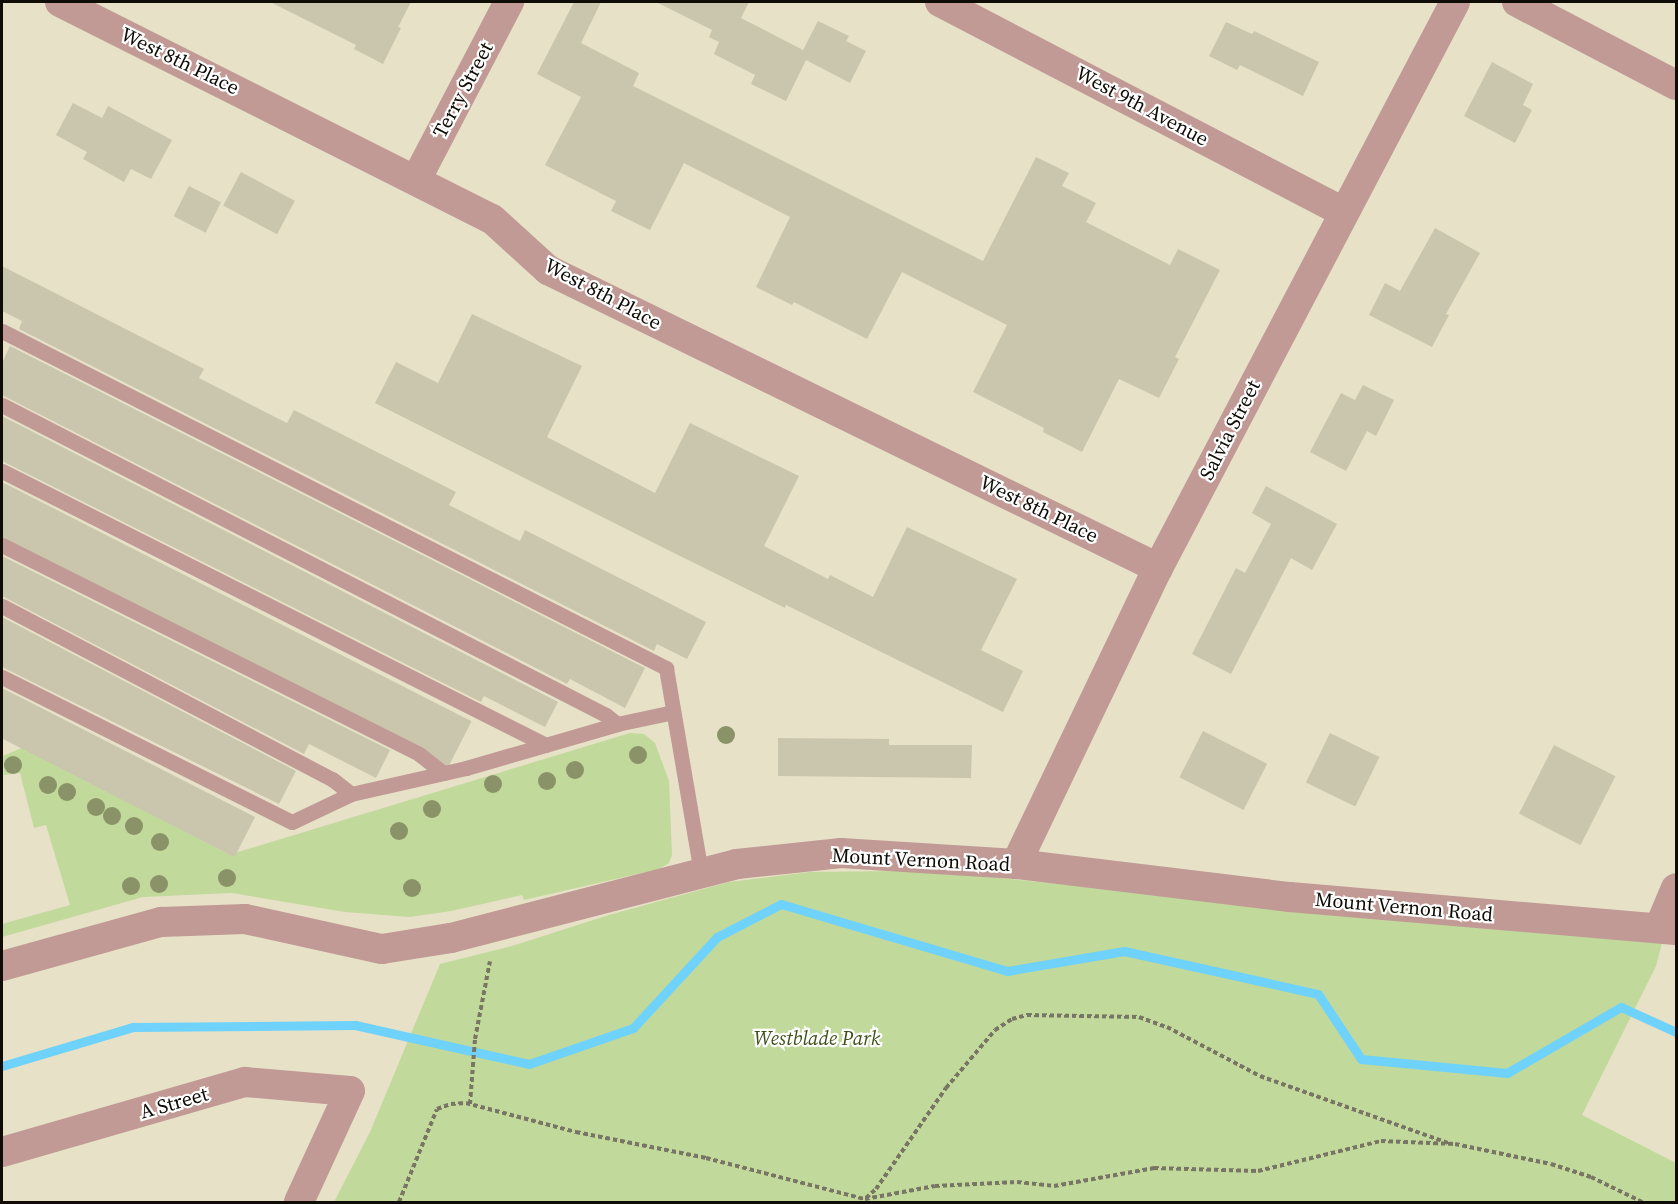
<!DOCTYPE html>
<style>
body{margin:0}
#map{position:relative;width:1678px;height:1204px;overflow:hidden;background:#e6e1c7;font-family:"Source Serif 4",serif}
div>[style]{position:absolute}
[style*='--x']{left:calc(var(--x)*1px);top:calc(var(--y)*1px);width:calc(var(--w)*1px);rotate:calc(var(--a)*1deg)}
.green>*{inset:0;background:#c1d99b}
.stream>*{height:9px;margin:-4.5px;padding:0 4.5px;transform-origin:4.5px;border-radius:4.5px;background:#6fd2fb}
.building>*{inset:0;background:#cac6ad;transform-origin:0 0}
.path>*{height:4px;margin-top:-2px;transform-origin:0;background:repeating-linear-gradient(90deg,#797565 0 4.5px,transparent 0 7.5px)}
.lane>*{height:15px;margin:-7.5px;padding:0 7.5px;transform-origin:7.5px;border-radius:7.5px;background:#c19995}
.street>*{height:30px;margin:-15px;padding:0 15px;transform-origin:15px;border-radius:15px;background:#c19995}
.trees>*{width:18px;height:18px;margin:-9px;border-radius:50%;background:#8a9267}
span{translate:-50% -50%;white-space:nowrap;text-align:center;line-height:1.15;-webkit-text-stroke:4.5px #fff;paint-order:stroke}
.street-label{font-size:20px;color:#0e0c05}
.park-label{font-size:20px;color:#3f5119;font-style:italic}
.frame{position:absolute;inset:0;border:3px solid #0e0c05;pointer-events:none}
</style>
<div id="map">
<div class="green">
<div style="clip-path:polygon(630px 733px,644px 734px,655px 743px,669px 781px,672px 855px,669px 863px,659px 869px,524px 900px,522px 895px,451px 911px,410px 917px,345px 912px,232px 893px,143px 897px,2px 937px,2px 924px,70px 905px,46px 825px,34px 828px,20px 773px,4px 775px,3px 756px,26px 746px,238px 852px)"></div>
<div style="clip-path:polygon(901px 871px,989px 877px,1662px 943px,1656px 966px,1582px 1115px,1676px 1163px,1676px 1202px,334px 1202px,370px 1132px,440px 964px,512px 946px,609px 915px,729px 882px,810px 872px)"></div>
</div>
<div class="stream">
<div style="--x:2;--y:1066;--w:137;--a:-16.6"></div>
<div style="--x:133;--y:1027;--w:222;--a:-0.5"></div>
<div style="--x:355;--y:1025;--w:178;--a:12.6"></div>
<div style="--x:529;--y:1064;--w:110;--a:-19.1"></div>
<div style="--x:633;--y:1028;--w:124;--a:-47.3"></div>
<div style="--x:717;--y:937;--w:72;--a:-27.3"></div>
<div style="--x:781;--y:904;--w:236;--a:16.5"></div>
<div style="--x:1007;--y:971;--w:119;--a:-9.7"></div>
<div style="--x:1124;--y:951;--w:199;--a:12.5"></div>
<div style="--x:1318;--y:994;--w:78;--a:56.5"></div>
<div style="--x:1361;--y:1059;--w:147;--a:5.5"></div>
<div style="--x:1507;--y:1073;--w:132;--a:-30.1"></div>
<div style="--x:1621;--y:1007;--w:60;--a:24.4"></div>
</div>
<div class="building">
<div style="clip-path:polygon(270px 2px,411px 2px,398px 27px,401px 28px,383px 64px,354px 49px,356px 45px)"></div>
<div style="clip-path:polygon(574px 2px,601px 2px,581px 43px,639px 73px,633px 86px,983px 261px,1036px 157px,1069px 173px,1062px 186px,1096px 203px,1086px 222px,1170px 265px,1178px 249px,1220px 270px,1175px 357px,1179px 359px,1159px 398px,1119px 379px,1082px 452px,1043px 432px,1044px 428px,973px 392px,1007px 325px,902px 272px,867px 339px,794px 302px,792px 305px,756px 287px,790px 217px,684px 163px,650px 230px,611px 211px,616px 201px,545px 165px,581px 97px,537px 74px)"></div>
<div style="clip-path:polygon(656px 2px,749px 2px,741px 18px,803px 50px,818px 21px,849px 36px,846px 41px,866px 51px,850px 83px,806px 60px,786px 101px,751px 84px,755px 75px,714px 54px,719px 42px,709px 37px,712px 30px)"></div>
<div style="clip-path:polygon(1226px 22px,1252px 34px,1254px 31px,1319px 62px,1303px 96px,1240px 65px,1237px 70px,1209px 56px)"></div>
<div style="clip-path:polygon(1492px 62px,1533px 84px,1523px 105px,1532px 110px,1515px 143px,1464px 116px)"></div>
<div style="clip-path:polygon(73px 103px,102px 118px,108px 106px,172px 140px,151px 179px,131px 169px,124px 182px,83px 159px,87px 152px,56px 135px)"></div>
<div style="left:241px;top:172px;width:61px;height:38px;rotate:28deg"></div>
<div style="left:189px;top:186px;width:36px;height:34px;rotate:27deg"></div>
<div style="clip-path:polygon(1435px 228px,1480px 253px,1446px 314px,1449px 315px,1432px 347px,1369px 315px,1385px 283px,1400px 291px)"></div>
<div style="clip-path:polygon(2px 266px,204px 369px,199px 378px,287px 423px,294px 410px,456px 492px,449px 505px,520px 541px,525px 530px,706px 622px,687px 659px,657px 644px,654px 651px,19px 329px,22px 321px,2px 311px)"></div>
<div style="clip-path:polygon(472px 314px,582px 366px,547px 437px,655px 493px,690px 423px,799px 476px,764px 546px,828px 579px,830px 575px,873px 597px,907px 527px,1017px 579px,981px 650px,1023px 671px,1003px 712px,786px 605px,785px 608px,674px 553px,375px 403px,396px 362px,438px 383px)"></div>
<div style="clip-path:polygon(10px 346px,645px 668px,625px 708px,570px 679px,567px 684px,2px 395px,2px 363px)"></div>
<div style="clip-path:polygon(1363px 385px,1394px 400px,1376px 436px,1367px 431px,1346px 471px,1310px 452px,1341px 393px,1355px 400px)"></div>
<div style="clip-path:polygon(2px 416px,558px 702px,545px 727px,484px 696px,481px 702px,2px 461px)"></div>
<div style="left:2px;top:482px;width:527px;height:53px;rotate:27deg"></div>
<div style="clip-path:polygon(1266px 486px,1337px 524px,1312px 570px,1291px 558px,1231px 674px,1192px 654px,1236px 568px,1245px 573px,1271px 524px,1252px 513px)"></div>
<div style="clip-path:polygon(2px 556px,390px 750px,376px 778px,309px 744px,304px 754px,2px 596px)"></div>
<div style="clip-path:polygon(2px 617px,296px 771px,279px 804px,2px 667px)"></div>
<div style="left:2px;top:688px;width:284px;height:45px;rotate:27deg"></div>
<div style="left:1203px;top:731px;width:72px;height:52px;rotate:27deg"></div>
<div style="left:1330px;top:733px;width:55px;height:55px;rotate:26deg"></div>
<div style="clip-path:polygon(778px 738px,889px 739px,889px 745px,972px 745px,971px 778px,778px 776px)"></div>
<div style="left:1554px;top:745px;width:69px;height:77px;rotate:27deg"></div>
</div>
<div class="path">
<div style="--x:470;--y:1104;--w:65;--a:-85.6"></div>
<div style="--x:475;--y:1039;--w:79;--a:-79.1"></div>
<div style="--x:1455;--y:1144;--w:98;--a:11.8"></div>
<div style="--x:1551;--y:1164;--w:42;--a:18"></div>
<div style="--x:1591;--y:1177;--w:57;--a:26.1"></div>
<div style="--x:866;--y:1198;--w:13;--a:-42"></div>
<div style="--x:876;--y:1189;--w:123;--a:-55.3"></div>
<div style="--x:946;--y:1088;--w:76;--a:-49.8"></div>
<div style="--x:995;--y:1030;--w:20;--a:-33"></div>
<div style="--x:1012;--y:1019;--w:16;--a:-15"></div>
<div style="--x:1027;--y:1015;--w:112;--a:1"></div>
<div style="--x:1139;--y:1017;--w:30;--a:20"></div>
<div style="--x:1167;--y:1027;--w:105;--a:27.8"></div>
<div style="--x:1260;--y:1076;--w:200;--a:19.6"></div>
<div style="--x:399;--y:1202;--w:100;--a:-67.8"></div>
<div style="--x:437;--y:1109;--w:15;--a:-20"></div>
<div style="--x:451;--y:1104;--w:15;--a:-4"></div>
<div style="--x:466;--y:1103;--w:114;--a:14.8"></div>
<div style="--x:576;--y:1132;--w:133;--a:11.3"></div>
<div style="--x:706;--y:1158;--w:164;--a:14.5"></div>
<div style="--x:865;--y:1199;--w:71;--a:-10.5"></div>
<div style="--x:935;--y:1186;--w:82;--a:-2.8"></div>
<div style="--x:1017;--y:1182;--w:37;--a:6"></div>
<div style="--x:1054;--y:1186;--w:102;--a:-10.2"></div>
<div style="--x:1154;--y:1168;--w:104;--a:1.7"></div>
<div style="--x:1258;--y:1171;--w:127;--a:-13.7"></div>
<div style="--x:1381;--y:1141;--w:74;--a:2.3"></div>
</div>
<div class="lane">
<div style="--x:2;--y:331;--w:745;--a:26.91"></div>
<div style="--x:666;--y:668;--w:208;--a:80.3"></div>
<div style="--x:2;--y:405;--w:679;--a:27.17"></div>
<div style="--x:606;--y:715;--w:14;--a:39"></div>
<div style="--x:2;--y:471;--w:609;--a:26.73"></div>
<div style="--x:2;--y:545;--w:466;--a:26.6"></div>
<div style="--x:419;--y:754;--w:31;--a:38"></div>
<div style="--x:2;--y:606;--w:373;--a:27.7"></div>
<div style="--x:332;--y:779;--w:24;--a:38"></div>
<div style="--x:2;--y:677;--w:324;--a:26.6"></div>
<div style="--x:292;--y:822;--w:65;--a:-25.4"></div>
<div style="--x:351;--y:794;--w:118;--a:-12.7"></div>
<div style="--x:466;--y:768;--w:157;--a:-16.2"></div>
<div style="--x:617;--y:724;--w:57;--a:-12.1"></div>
</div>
<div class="street">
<div style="--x:60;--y:2;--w:483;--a:26.7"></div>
<div style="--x:492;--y:219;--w:76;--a:42.3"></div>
<div style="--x:548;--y:270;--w:679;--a:26.04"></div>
<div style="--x:940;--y:2;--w:455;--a:27.5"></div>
<div style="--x:1517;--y:2;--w:179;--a:27.6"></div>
<div style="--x:417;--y:178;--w:199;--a:-62.4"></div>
<div style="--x:1016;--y:864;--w:328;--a:-64.4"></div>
<div style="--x:1158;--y:568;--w:639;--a:-62.31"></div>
<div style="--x:1659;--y:928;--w:43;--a:-67"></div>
<div style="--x:2;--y:966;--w:165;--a:-15.5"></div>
<div style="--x:161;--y:922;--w:84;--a:-2"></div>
<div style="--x:245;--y:919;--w:140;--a:12.4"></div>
<div style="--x:382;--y:949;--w:70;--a:-9.1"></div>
<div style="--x:451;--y:938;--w:295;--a:-14.5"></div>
<div style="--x:737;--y:864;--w:105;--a:-6"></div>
<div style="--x:841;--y:853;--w:175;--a:3.6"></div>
<div style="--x:1016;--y:864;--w:276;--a:6.9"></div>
<div style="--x:1290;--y:897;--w:387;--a:4.9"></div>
<div style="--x:2;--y:1152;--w:253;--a:-16.1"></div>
<div style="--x:245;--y:1082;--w:105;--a:4.9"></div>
<div style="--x:350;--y:1091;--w:122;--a:114.7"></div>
</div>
<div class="trees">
<div style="left:726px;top:735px"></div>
<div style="left:638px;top:755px"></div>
<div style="left:13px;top:765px"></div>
<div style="left:575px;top:770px"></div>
<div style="left:547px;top:781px"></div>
<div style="left:493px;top:784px"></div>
<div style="left:48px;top:785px"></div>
<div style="left:67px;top:792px"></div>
<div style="left:96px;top:807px"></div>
<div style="left:432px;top:809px"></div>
<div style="left:112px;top:816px"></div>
<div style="left:134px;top:826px"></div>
<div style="left:399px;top:831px"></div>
<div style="left:160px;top:842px"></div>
<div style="left:227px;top:878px"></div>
<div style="left:159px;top:884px"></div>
<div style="left:131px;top:886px"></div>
<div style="left:412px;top:888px"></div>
</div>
<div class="street-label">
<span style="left:180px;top:61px;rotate:26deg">West 8th Place</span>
<span style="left:463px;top:90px;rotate:-62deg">Terry Street</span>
<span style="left:1142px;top:106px;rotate:28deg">West 9th Avenue</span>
<span style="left:603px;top:294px;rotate:28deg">West 8th Place</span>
<span style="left:1230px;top:430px;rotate:-63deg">Salvia Street</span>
<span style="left:1039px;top:509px;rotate:26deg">West 8th Place</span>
<span style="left:921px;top:860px;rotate:3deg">Mount Vernon Road</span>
<span style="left:1404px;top:907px;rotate:5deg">Mount Vernon Road</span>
<span style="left:174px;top:1103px;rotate:-16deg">A Street</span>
</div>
<div class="park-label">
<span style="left:817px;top:1038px">Westblade Park</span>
</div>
<div class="frame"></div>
</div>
